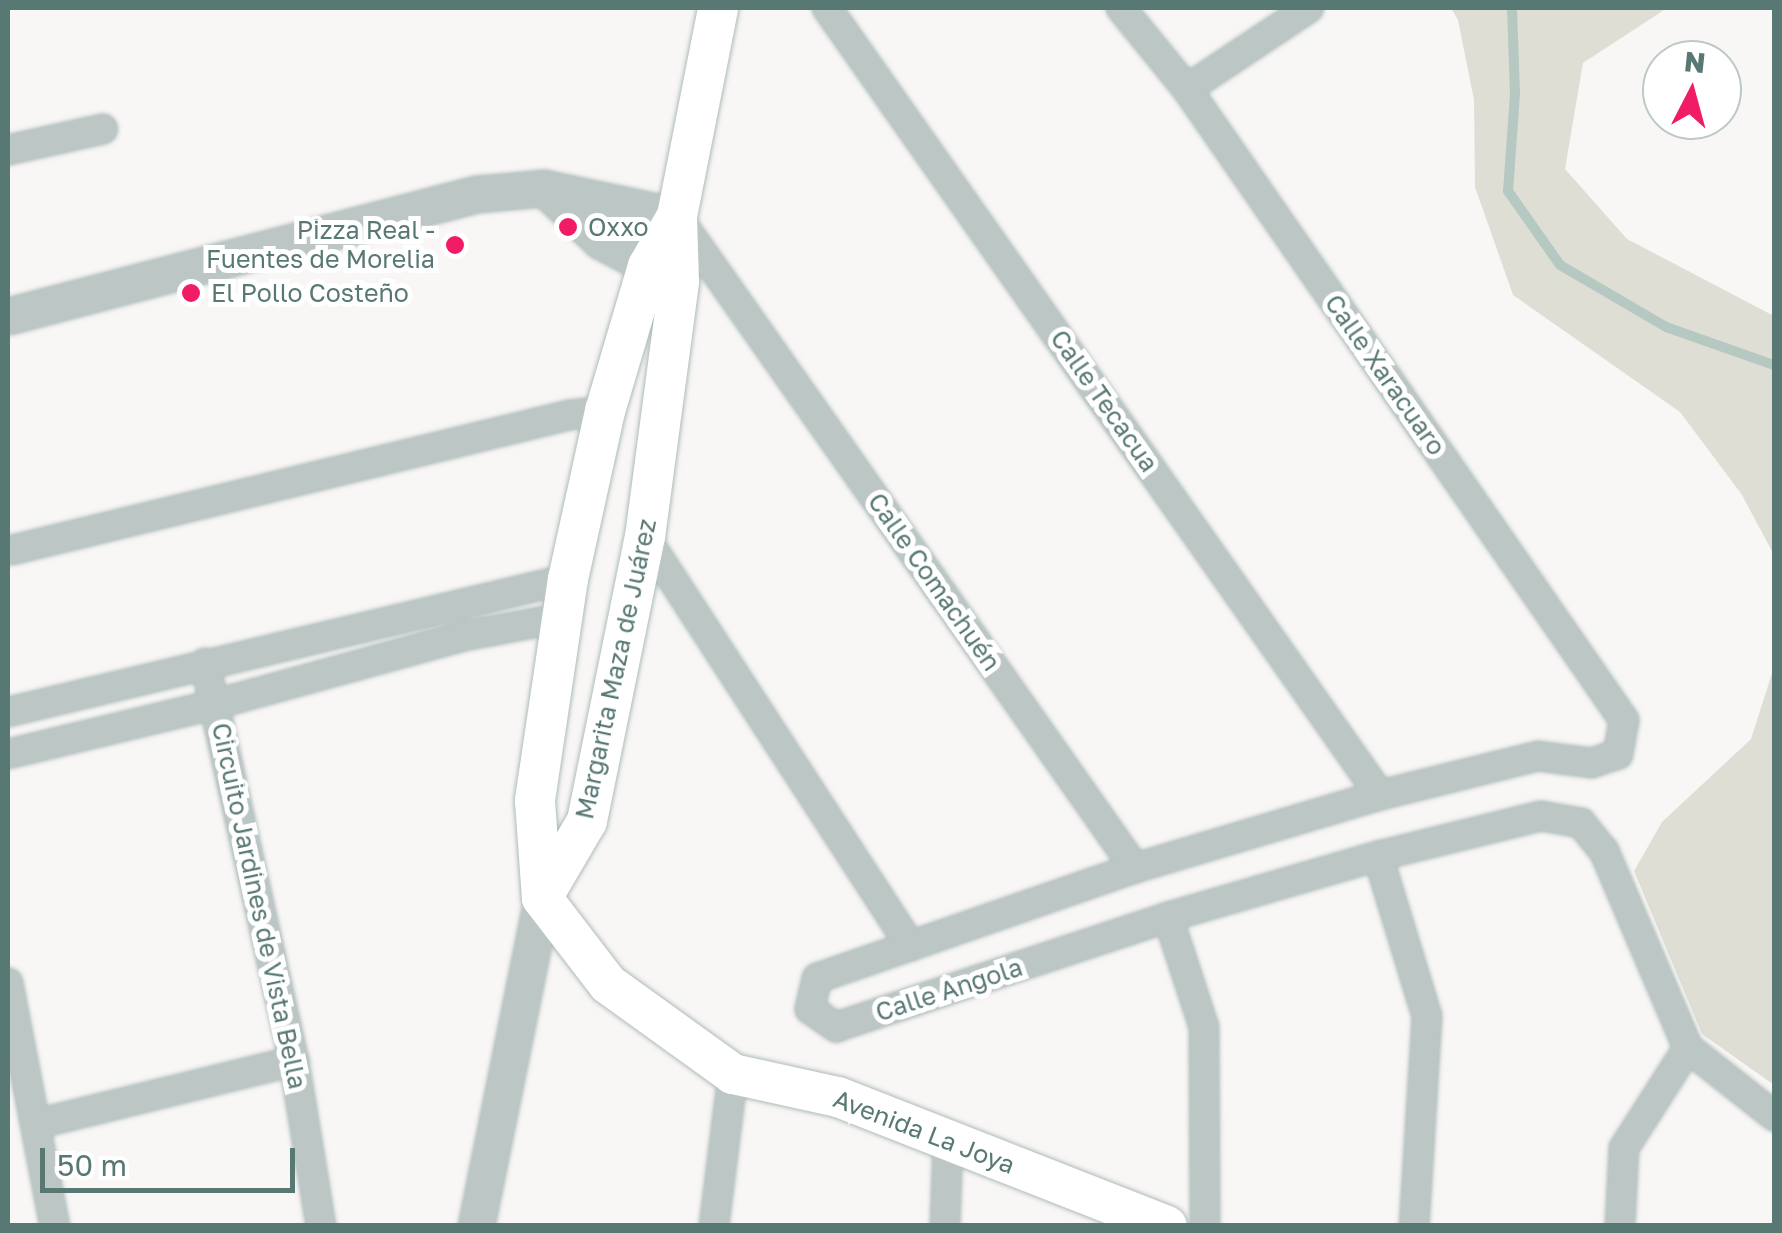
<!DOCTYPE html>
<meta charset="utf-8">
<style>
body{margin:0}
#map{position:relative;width:1782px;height:1233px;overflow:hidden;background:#f9f7f6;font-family:"Golos Text",sans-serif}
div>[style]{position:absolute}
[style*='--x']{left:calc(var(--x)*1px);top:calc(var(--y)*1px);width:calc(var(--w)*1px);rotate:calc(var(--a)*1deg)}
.green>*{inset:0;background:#deded5}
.stream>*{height:10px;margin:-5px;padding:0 5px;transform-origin:5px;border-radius:5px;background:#b5c9c2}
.roads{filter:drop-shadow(0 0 2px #aebcba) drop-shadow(0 0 2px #aebcba)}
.minor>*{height:28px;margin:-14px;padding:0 14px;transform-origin:14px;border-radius:14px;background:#bcc7c5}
.tertiary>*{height:35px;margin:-17.5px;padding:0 17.5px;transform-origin:17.5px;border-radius:17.5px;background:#bcc7c5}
.secondary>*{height:40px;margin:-20px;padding:0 20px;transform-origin:20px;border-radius:20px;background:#fff}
.dots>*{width:28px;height:28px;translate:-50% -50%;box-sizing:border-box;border:5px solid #fff;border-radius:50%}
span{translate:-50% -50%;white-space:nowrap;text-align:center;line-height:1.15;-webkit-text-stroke:10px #fff;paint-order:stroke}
.poi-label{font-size:25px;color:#587874}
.left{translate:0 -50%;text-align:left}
.right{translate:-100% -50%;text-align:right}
.street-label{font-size:25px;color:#587874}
.frame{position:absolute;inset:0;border:10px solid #587874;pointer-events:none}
.north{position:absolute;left:1642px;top:40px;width:100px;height:100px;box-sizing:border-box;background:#fff;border:2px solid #bcc9c7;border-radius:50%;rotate:6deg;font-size:28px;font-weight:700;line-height:40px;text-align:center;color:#587874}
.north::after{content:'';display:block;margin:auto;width:35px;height:45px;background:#f21c66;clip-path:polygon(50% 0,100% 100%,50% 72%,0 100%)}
.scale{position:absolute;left:40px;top:1148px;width:255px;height:45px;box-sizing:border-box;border:5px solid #587874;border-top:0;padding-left:12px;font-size:30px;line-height:35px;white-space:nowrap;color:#587874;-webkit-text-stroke:8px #fff;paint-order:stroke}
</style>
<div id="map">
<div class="green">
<div style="clip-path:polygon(1451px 8px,1667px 8px,1583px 63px,1565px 169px,1627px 239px,1774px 316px,1774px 555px,1742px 495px,1680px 412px,1513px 295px,1475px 187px,1474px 100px,1458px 20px)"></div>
<div style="clip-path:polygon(1774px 667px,1774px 1085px,1702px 1034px,1634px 871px,1662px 822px,1751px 739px)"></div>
</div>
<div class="stream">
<div style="--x:1512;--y:8;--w:86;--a:88"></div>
<div style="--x:1515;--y:94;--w:97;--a:94.1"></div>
<div style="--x:1508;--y:191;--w:90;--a:54.9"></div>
<div style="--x:1560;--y:265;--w:123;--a:30.3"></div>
<div style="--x:1666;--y:327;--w:114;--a:19.4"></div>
</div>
<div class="roads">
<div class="minor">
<div style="--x:827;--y:8;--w:962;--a:54.91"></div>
<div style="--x:1121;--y:8;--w:104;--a:50.8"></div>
<div style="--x:1187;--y:89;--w:768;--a:55.3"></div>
<div style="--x:1624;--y:720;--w:35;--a:100"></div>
<div style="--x:1618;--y:754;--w:28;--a:161"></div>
<div style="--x:1592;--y:763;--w:54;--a:-172.6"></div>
<div style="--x:1538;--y:756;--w:163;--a:166.1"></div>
<div style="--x:1380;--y:795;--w:256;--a:163.4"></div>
<div style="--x:1135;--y:868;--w:336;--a:160.9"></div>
<div style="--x:817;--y:978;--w:32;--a:103"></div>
<div style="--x:810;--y:1009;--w:32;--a:35"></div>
<div style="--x:836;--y:1027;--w:350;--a:-18.3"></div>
<div style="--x:1168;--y:917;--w:219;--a:-16.2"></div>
<div style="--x:1378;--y:856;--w:168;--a:-13.8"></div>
<div style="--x:1541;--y:816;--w:41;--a:9.9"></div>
<div style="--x:1581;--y:823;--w:36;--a:51"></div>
<div style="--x:1604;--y:851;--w:214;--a:66.9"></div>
<div style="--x:1688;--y:1048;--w:110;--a:38.3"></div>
<div style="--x:1187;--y:89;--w:146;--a:-33.6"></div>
<div style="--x:8;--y:150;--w:97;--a:-12.5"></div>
<div style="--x:678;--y:218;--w:795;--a:54.89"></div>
<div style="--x:645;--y:537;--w:488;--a:57"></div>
<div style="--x:12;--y:550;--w:573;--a:-13.62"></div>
<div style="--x:569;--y:415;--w:36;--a:-6"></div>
<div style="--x:205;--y:663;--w:408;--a:77.4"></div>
<div style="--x:294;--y:1061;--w:167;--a:80.7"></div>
<div style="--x:8;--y:712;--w:576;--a:-13.36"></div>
<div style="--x:8;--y:754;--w:214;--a:-13.5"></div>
<div style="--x:216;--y:704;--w:262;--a:-15.3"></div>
<div style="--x:469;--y:635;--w:95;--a:-10.4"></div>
<div style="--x:1378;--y:856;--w:167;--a:73"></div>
<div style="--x:1427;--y:1016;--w:210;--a:93.5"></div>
<div style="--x:1168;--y:917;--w:116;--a:71.9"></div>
<div style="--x:1204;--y:1027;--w:199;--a:89.7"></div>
<div style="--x:8;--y:983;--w:248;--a:79.1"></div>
<div style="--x:36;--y:1124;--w:266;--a:-13.7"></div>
<div style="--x:714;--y:1226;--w:153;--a:-82.9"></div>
<div style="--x:945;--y:1226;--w:85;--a:-88"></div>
<div style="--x:1620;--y:1226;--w:78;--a:-87.1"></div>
<div style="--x:1624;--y:1148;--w:119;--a:-57.4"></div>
</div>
<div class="tertiary">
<div style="--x:544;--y:188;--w:78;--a:42.9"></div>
<div style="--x:601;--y:241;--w:81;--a:27.8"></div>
<div style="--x:8;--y:316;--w:485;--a:-14.6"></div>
<div style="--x:477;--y:194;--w:67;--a:-5.1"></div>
<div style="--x:544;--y:188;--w:136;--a:11.9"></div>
<div style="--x:476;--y:1226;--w:335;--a:-78.6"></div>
</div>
<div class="secondary">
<div style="--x:677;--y:216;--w:58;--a:120.1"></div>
<div style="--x:648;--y:266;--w:151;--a:106.5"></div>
<div style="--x:605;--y:411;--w:172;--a:102.4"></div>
<div style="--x:568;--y:579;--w:224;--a:98.5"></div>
<div style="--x:535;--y:801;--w:97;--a:85.9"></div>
<div style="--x:542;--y:898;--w:108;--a:52.5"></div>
<div style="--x:608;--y:984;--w:154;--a:35.8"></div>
<div style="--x:733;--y:1074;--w:107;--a:12.4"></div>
<div style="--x:838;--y:1097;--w:353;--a:21.4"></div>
<div style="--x:542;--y:898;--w:89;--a:-59.7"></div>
<div style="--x:587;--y:821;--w:290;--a:-78.5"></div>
<div style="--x:645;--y:537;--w:258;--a:-82.4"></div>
<div style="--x:679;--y:281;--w:65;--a:-91.8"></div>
<div style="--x:677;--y:216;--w:212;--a:-78.8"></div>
</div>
</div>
<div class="dots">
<div style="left:568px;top:227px;background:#f21c66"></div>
<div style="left:455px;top:245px;background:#f21c66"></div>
<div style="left:191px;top:293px;background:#f21c66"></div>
</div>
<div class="poi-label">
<span class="left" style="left:588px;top:227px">Oxxo</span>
<span class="right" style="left:435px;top:245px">Pizza Real -<br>Fuentes de Morelia</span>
<span class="left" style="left:211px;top:293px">El Pollo Costeño</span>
</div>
<div class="street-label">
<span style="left:1385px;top:375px;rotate:55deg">Calle Xaracuaro</span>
<span style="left:1104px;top:401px;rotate:55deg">Calle Tecacua</span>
<span style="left:934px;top:582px;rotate:55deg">Calle Comachuén</span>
<span style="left:616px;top:669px;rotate:-78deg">Margarita Maza de Juárez</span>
<span style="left:259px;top:906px;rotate:78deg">Circuito Jardines de Vista Bella</span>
<span style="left:949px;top:990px;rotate:-18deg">Calle Angola</span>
<span style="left:924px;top:1132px;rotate:21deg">Avenida La Joya</span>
</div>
<div class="frame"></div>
<div class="north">N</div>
<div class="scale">50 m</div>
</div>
